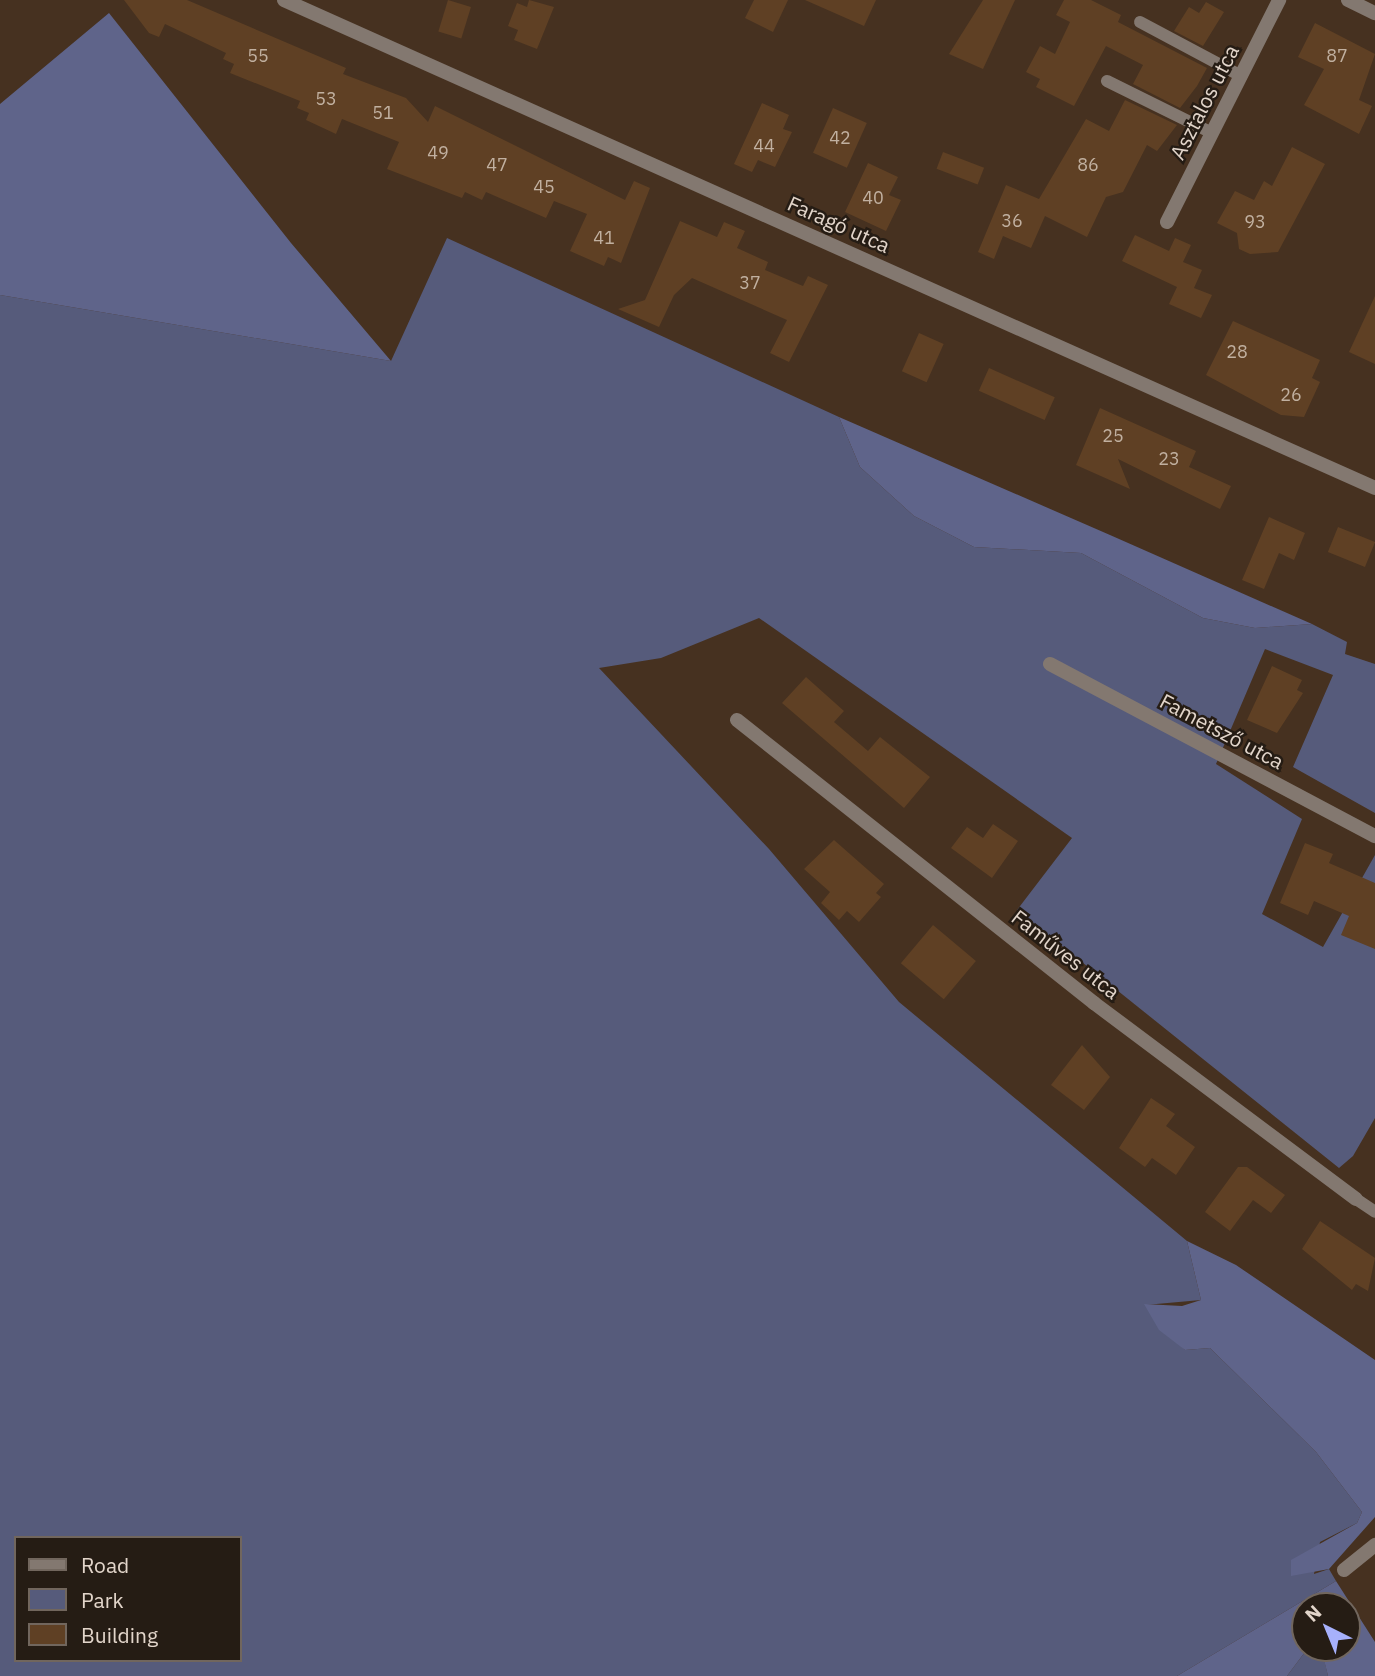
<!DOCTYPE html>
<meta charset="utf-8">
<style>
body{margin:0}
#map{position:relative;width:1375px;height:1676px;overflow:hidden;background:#463120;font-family:"IBM Plex Sans",sans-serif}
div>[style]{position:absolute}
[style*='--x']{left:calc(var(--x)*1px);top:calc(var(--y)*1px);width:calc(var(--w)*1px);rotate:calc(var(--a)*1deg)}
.green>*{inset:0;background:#565b7b}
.forest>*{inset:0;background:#5f648a}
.building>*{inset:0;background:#5f4024;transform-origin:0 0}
.service>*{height:12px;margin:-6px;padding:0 6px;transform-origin:6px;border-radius:6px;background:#837870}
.minor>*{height:14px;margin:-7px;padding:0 7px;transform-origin:7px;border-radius:7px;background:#837870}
span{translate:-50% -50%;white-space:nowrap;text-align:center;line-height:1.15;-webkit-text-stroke:5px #251c14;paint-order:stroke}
.number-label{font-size:18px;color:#c1b0a0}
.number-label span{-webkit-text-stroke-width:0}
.street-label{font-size:21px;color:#e2d5ca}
.legend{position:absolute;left:14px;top:1536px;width:228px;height:126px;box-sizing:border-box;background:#251c14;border:2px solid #71665d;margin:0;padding:9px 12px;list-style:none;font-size:21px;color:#e2d5ca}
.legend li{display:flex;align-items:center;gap:14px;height:35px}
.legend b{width:35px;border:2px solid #71665d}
.north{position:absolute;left:1291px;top:1592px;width:70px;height:70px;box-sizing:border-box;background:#251c14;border:2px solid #71665d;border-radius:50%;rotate:317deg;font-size:19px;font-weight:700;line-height:28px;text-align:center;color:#e2d5ca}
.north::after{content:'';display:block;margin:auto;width:24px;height:32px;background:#a7b1fc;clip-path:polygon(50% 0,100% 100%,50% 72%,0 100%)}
</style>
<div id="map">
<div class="green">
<div style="clip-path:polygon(evenodd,447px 238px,839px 417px,860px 467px,914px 516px,974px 547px,1081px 553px,1203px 618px,1255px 628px,1312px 624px,1347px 642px,1345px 654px,1375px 664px,1375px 813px,1293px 767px,1333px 675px,1265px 649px,1216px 764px,1302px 819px,1262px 914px,1323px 947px,1375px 855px,1375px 1118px,1353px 1156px,1339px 1168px,1017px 910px,1072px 838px,759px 618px,661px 658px,599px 668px,769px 849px,899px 1002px,1187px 1241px,1201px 1300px,1145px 1305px,1185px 1350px,1210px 1348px,1316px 1452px,1362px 1512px,1357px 1523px,1320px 1542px,1314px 1574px,1329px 1569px,1336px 1581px,1177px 1676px,0 1676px,0 295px,391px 361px,447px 238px,16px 1538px,240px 1538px,240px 1660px,16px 1660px,16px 1538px)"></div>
<div style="clip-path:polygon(1308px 1648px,1322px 1650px,1328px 1676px,1287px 1676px)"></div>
</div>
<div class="forest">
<div style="clip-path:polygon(109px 13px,291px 243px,391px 361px,0 295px,0 104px)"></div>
<div style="clip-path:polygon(839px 417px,1110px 535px,1312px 624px,1255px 628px,1203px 618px,1081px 553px,974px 547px,914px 516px,860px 467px)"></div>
<div style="clip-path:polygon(1187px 1241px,1236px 1265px,1375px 1360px,1375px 1517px,1329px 1569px,1291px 1576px,1291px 1560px,1357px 1523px,1362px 1512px,1316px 1452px,1210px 1348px,1185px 1350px,1159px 1330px,1144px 1304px,1182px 1306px,1201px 1300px)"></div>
<div style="clip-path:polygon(1336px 1581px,1375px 1642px,1375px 1676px,1328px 1676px,1321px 1648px,1347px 1648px,1347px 1606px,1305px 1606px,1308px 1648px,1287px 1676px,1177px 1676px)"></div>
</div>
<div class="building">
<div style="clip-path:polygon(124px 0,187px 0,346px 68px,343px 74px,406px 98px,428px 122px,435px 106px,625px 200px,634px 181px,650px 188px,621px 263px,608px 257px,604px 266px,570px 251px,587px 214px,554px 201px,546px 218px,486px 192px,482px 200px,465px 192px,462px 198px,387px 169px,399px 142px,342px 119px,336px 134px,306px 120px,309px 113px,297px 108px,300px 101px,230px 73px,234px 64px,223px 59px,226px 53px,165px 24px,159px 37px,149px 33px)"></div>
<div style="left:448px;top:0;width:24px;height:33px;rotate:17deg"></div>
<div style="clip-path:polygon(529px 0,554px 7px,537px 49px,514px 40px,518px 30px,508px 26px,517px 3px,527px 7px)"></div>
<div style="clip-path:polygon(754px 0,788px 0,773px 32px,745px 18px)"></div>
<div style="clip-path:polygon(805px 0,876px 0,864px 26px)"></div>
<div style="clip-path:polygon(983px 0,1015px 0,983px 69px,949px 54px)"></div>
<div style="clip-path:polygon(1064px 0,1091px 0,1121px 15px,1118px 22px,1207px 68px,1197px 86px,1180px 108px,1133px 84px,1143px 65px,1106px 46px,1074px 106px,1036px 87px,1040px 79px,1026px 72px,1040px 46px,1055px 54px,1070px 22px,1056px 15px)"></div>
<div style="clip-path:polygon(1206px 2px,1224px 12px,1203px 46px,1174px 31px,1189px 7px,1199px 13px)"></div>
<div style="clip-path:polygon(1315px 23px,1375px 54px,1359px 100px,1372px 106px,1359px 134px,1304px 105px,1324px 69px,1298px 57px)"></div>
<div style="clip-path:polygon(1125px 100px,1177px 125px,1157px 151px,1147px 145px,1123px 192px,1106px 197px,1087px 237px,1045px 216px,1031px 248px,1003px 236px,994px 259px,978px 252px,1006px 185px,1039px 199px,1086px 119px,1109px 131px)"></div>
<div style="clip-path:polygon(762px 103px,789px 115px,783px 129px,792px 132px,775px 167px,758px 160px,752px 172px,734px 164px)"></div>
<div style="left:833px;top:108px;width:37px;height:49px;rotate:24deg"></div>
<div style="clip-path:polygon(1292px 147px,1325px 164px,1278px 252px,1250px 254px,1239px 249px,1237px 233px,1217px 223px,1235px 191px,1254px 200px,1264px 181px,1272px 186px)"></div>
<div style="left:943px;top:152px;width:44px;height:18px;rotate:21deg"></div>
<div style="clip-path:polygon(868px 163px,898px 177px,889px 195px,901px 200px,886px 231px,845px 212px)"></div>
<div style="clip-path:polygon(680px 221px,717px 237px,724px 222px,745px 231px,737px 248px,768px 262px,765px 270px,803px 286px,808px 276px,828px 285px,789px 362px,770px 353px,787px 320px,692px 278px,674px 295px,659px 327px,618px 309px,645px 300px)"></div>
<div style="clip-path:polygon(1135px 235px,1169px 251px,1175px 238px,1191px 245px,1183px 262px,1202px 270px,1194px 288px,1212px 295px,1201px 318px,1169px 304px,1177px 287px,1122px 261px)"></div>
<div style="clip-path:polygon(1375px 296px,1375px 364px,1349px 352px)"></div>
<div style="clip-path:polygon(1233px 321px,1320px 360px,1312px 378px,1320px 382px,1304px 417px,1281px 415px,1206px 375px)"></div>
<div style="left:919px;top:333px;width:27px;height:42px;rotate:24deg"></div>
<div style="left:989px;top:368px;width:72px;height:25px;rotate:24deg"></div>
<div style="clip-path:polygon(1100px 408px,1196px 451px,1189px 467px,1231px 486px,1220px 509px,1118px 459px,1130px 489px,1076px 465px)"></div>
<div style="clip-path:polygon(1269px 517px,1305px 533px,1294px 560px,1279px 553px,1264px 589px,1242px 580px)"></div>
<div style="left:1338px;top:527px;width:40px;height:27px;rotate:22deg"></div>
<div style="clip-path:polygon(1272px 666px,1302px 680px,1297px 690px,1303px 693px,1277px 733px,1247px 720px)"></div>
<div style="clip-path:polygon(806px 677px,844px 711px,834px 722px,868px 751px,880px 737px,930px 777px,904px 808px,782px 703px)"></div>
<div style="clip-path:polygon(993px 824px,1018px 841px,992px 878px,951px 848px,967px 827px,983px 838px)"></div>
<div style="clip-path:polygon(834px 840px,884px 884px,876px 893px,881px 897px,859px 922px,847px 911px,839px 920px,821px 903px,830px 892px,804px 869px)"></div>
<div style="clip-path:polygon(1305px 843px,1333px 854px,1329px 863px,1375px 883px,1375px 949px,1341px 935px,1349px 916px,1314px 901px,1308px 915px,1280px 903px)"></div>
<div style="left:933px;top:925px;width:56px;height:50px;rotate:40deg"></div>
<div style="clip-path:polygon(1082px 1045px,1110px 1077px,1084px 1110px,1051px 1085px)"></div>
<div style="clip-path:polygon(1151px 1098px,1175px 1114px,1166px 1126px,1195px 1147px,1176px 1175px,1152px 1158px,1145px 1167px,1119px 1148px)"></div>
<div style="clip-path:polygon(1238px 1167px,1247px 1167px,1285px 1195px,1271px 1213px,1253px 1200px,1230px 1231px,1205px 1212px)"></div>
<div style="clip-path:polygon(1320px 1221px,1375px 1258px,1368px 1291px,1356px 1284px,1352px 1290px,1302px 1249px)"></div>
</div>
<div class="service">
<div style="--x:1140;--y:22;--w:115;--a:28.1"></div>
<div style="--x:1107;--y:81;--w:117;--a:26.3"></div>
<div style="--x:1356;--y:1199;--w:23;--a:34"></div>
</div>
<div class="minor">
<div style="--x:284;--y:0;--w:1195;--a:24.1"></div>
<div style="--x:1348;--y:0;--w:30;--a:26"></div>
<div style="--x:1167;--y:222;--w:249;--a:-63.2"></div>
<div style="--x:1050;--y:664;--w:368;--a:27.9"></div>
<div style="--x:737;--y:720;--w:456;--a:38.4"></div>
<div style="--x:1094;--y:1003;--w:327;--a:36.8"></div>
<div style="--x:1344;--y:1570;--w:40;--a:-39"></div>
</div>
<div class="number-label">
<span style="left:258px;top:56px">55</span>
<span style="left:1337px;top:56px">87</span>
<span style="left:326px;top:99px">53</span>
<span style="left:383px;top:113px">51</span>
<span style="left:840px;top:138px">42</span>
<span style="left:764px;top:146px">44</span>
<span style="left:438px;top:153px">49</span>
<span style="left:497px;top:165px">47</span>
<span style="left:1088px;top:165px">86</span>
<span style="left:544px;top:187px">45</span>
<span style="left:873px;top:198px">40</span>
<span style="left:1012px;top:221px">36</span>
<span style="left:1255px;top:222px">93</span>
<span style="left:604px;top:238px">41</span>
<span style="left:750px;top:283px">37</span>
<span style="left:1237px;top:352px">28</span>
<span style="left:1291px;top:395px">26</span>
<span style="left:1113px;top:436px">25</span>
<span style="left:1169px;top:459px">23</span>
</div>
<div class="street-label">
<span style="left:1204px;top:102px;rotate:-63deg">Asztalos utca</span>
<span style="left:839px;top:224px;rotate:24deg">Faragó utca</span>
<span style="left:1222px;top:731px;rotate:28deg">Fametsző utca</span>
<span style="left:1066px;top:954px;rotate:38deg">Faműves utca</span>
</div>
<ul class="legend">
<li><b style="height:9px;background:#837870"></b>Road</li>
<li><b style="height:19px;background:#565b7b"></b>Park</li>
<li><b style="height:19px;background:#5f4024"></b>Building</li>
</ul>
<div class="north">N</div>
</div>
